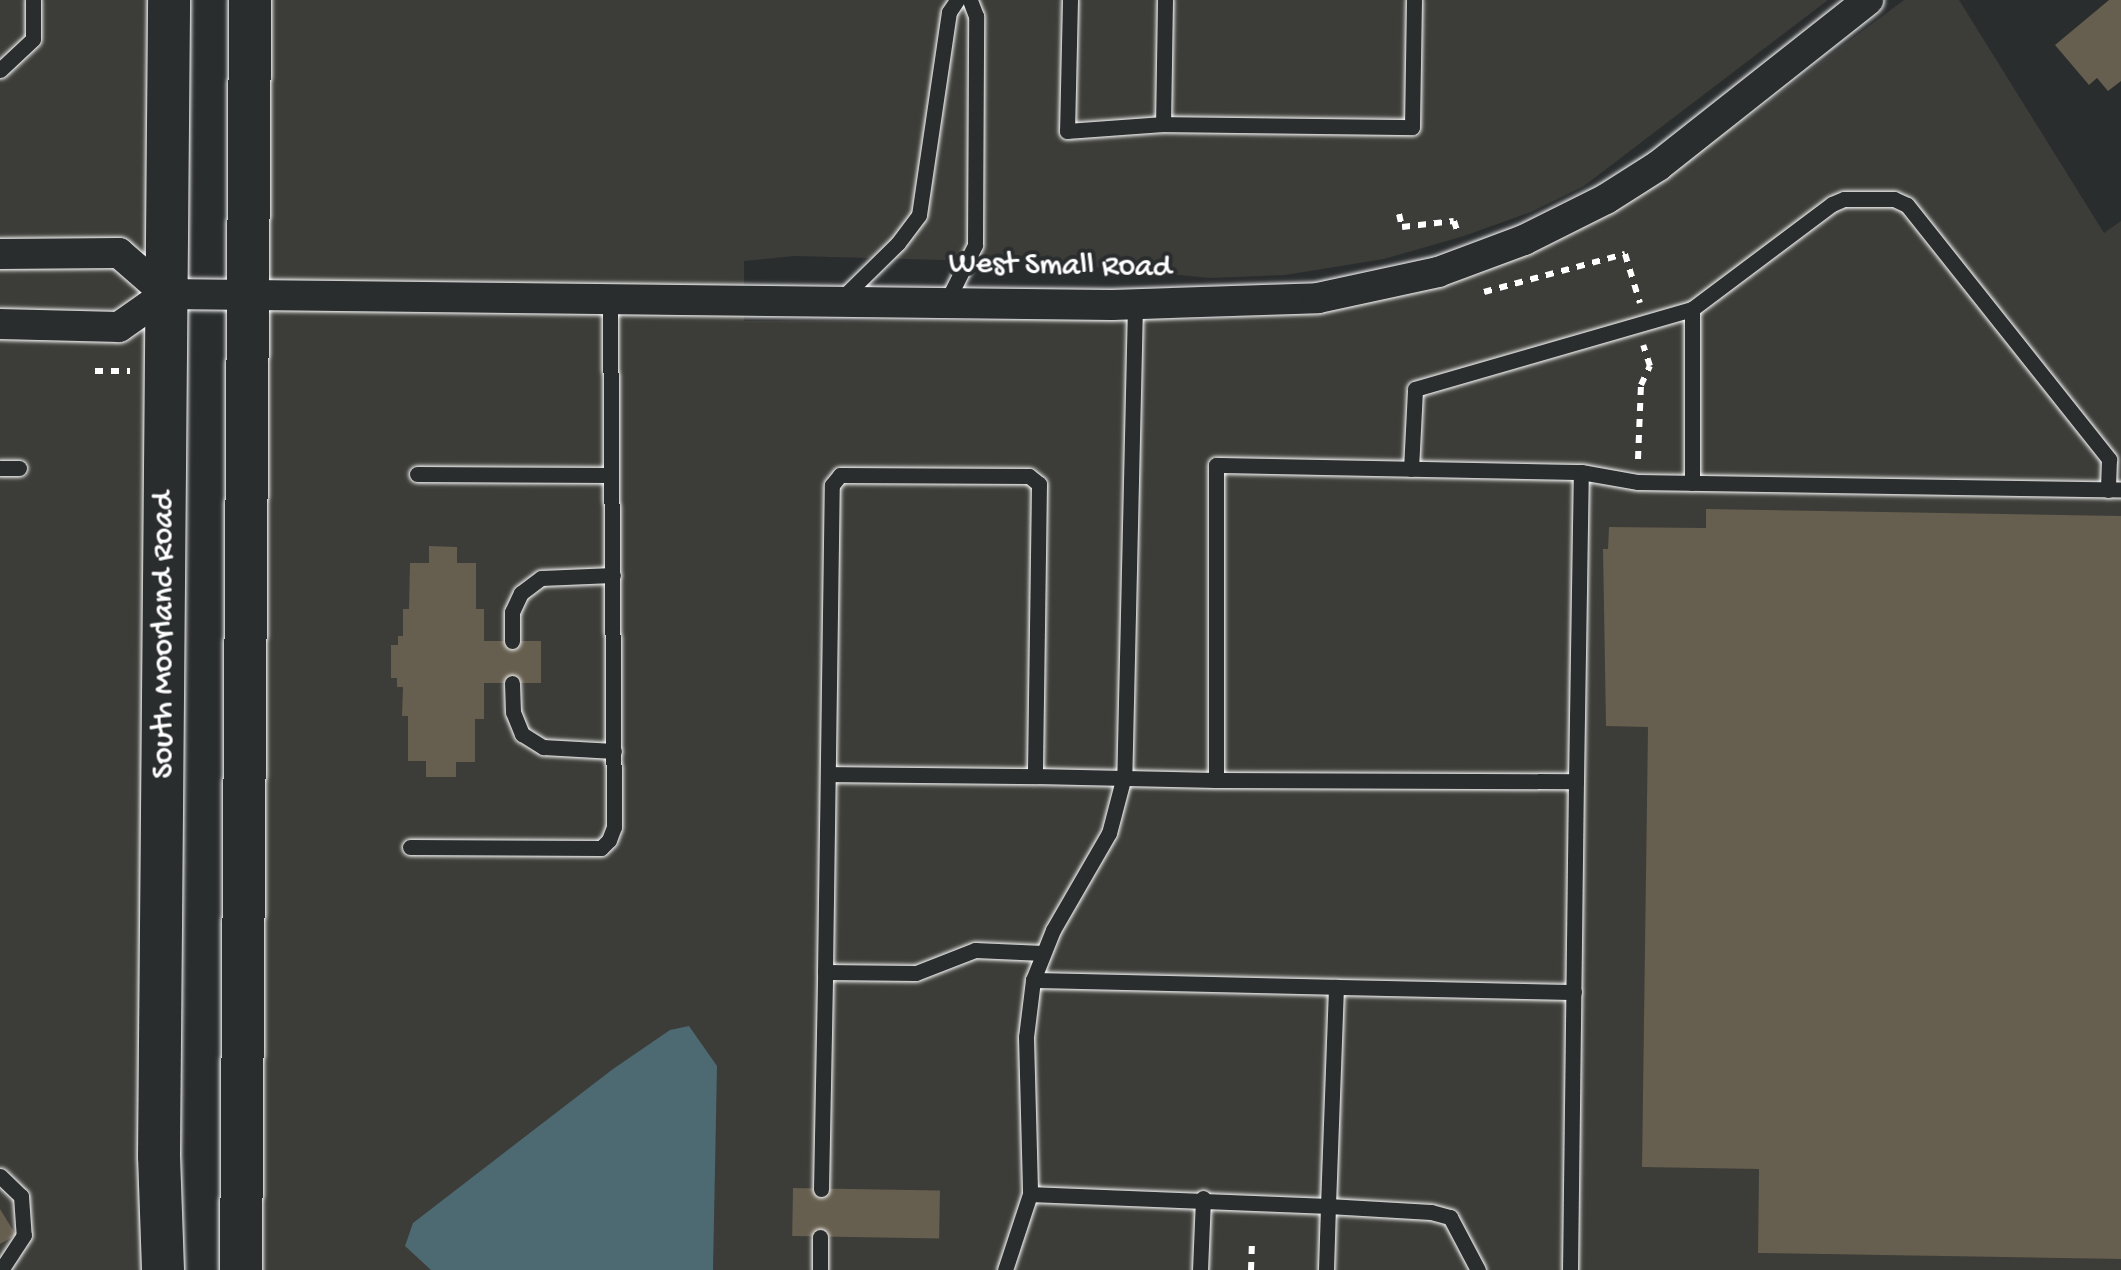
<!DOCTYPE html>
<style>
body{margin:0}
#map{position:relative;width:2121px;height:1270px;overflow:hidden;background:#2a2d2e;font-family:"Gochi Hand",sans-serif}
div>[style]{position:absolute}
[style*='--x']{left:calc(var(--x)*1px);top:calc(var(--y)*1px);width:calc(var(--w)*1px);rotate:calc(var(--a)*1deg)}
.built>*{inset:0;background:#3c3c38;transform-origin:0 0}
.water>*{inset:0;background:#4d6a72}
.building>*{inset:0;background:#665e4e;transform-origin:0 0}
.path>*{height:6px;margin-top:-3px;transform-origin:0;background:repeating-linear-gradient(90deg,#fff 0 8px,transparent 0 16px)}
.roads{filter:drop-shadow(0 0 2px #fff) drop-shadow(0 0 2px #fff)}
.service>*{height:15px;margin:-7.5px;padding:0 7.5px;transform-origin:7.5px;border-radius:7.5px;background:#2a2d2e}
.minor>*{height:30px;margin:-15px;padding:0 15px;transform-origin:15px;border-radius:15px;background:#2a2d2e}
.secondary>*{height:42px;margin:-21px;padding:0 21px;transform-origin:21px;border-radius:21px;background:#2a2d2e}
span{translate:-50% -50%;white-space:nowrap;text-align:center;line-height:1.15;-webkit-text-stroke:8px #2a2d2e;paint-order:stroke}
.street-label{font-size:32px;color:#fff}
</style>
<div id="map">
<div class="built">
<div style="left:0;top:0;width:169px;height:1270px"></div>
<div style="clip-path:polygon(270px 0,1828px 0,1584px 186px,1531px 212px,1464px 236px,1384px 259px,1285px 275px,1211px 278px,1051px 263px,794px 256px,744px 261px,744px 321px,1201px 319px,1298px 314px,1402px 293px,1597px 218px,1749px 116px,1904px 0,1959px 0,2104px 233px,2121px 221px,2121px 1270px,261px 1270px)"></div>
</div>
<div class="water">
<div style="clip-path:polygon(689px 1026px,717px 1066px,713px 1270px,431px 1270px,405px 1246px,413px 1223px,613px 1069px,670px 1030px)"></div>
</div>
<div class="building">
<div style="clip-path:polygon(2109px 0,2121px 0,2121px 81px,2108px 91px,2097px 78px,2089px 85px,2055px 45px)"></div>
<div style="clip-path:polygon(1706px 509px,2121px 516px,2121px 1259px,1758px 1253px,1759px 1169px,1642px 1167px,1648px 727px,1606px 726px,1603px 549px,1608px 549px,1609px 527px,1706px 528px)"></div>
<div style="clip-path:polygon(429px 546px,457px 547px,457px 563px,476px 563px,476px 609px,484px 609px,484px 641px,541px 641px,541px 683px,484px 683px,484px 719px,475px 719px,475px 762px,456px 762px,456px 777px,426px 777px,426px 761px,408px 761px,408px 716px,402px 716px,403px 687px,397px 687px,397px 678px,391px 678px,391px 645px,398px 645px,398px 636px,403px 636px,403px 609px,409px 609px,410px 563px,429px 563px)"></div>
<div style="left:793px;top:1188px;width:147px;height:48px;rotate:1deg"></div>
<div style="clip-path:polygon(0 1209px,16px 1235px,0 1244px)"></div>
</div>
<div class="path">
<div style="--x:1399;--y:214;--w:13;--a:77"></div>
<div style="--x:1402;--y:227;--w:52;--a:-6.6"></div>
<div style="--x:1454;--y:221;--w:13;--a:72"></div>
<div style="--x:1484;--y:292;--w:146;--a:-15.1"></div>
<div style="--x:1625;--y:254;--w:51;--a:73"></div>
<div style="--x:95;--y:371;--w:35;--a:0"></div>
<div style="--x:1638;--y:459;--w:74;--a:-87.7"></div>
<div style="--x:1641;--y:385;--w:21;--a:-65"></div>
<div style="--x:1650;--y:366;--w:22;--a:-108"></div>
<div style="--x:1251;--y:1270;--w:26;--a:-88"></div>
</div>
<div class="roads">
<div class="service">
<div style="--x:1070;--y:0;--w:131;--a:91.3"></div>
<div style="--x:1067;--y:131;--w:96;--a:-4.2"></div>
<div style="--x:1165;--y:0;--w:124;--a:90.9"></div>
<div style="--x:1163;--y:124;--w:249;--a:0.7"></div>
<div style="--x:1412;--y:127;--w:127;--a:-89.1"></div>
<div style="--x:0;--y:70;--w:45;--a:-43.2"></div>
<div style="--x:33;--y:39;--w:39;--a:-90"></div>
<div style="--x:840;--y:300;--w:81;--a:-44.5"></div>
<div style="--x:898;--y:243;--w:35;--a:-53"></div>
<div style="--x:919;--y:215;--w:205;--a:-81.6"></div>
<div style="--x:949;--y:12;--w:14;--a:-56"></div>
<div style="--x:947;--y:301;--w:63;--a:-63.4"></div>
<div style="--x:975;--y:245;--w:229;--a:-89.7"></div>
<div style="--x:976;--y:16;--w:17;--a:-111"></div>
<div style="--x:1135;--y:305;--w:471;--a:91.3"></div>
<div style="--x:1124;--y:776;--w:59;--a:104.7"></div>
<div style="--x:1109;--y:833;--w:112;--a:120"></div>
<div style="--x:1053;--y:930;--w:54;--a:111.8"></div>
<div style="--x:1033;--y:980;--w:57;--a:97"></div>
<div style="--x:1026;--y:1037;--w:157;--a:88.5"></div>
<div style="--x:1030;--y:1194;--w:298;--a:2.3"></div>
<div style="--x:1328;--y:1206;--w:64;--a:91.8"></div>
<div style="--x:0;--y:468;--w:19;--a:0"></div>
<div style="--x:1411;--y:469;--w:80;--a:-87.1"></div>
<div style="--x:1415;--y:389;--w:288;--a:-16.1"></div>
<div style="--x:1692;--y:309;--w:175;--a:-36.9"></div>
<div style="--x:1832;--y:204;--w:13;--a:-23"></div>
<div style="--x:1844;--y:199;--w:50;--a:0"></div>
<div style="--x:1894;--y:199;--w:14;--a:25"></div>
<div style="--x:1907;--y:205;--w:325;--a:51.5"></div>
<div style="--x:2109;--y:459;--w:31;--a:92"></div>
<div style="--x:417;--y:474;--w:194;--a:0.3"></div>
<div style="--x:1692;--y:483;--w:174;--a:-90"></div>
<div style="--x:512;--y:641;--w:29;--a:-90"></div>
<div style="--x:512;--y:612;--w:21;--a:-65"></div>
<div style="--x:521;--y:593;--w:25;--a:-37"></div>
<div style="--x:541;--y:578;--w:72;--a:-2.4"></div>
<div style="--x:512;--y:683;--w:29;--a:88"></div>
<div style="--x:513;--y:712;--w:24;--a:68"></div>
<div style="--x:522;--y:734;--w:25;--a:32"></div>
<div style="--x:543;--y:747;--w:71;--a:3.2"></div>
<div style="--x:828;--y:774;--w:207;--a:0.6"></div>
<div style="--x:1216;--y:780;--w:315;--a:-90"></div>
<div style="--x:1216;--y:465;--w:365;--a:1.1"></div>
<div style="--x:410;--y:847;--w:191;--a:0.3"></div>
<div style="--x:601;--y:848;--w:11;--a:-45"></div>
<div style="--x:609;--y:840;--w:14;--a:-69"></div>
<div style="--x:614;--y:827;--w:525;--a:-90.44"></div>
<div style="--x:1043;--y:953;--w:68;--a:-177.5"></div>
<div style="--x:975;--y:950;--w:63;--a:158.7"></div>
<div style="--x:916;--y:973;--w:91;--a:-179.4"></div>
<div style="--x:825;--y:972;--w:487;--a:-89.2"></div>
<div style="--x:832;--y:485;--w:13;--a:-51"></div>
<div style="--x:840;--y:475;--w:189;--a:0.3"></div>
<div style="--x:1029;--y:476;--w:13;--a:39"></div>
<div style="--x:1039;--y:484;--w:292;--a:90.8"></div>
<div style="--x:1035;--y:776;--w:181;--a:1.3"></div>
<div style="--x:1216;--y:780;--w:360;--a:0.2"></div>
<div style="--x:1576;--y:781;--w:309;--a:-89.1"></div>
<div style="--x:1581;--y:472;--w:58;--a:10"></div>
<div style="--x:1638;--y:482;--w:483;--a:0.9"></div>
<div style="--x:1033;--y:980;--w:303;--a:1.3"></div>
<div style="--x:1336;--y:987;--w:219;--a:92.1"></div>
<div style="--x:1328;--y:1206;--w:103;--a:3.3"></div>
<div style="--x:1431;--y:1212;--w:20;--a:15"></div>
<div style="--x:1450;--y:1217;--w:60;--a:62.2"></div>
<div style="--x:1336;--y:987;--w:238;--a:1.2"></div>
<div style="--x:0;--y:1176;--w:29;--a:44"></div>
<div style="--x:21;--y:1196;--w:39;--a:86"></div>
<div style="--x:24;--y:1235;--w:42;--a:123.3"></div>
<div style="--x:821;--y:1189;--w:217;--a:-88.9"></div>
<div style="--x:820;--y:1270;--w:33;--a:-90"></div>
<div style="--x:1005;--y:1270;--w:80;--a:-71.8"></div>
<div style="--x:1200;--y:1270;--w:72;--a:-87.6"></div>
<div style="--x:1570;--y:1270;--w:489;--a:-89.3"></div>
</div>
<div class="minor">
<div style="--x:0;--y:254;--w:119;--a:-0.5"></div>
<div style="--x:119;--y:253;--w:62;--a:41.1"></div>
<div style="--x:166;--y:294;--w:946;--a:0.67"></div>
<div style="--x:1112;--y:305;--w:206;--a:-1.9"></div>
<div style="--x:1318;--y:298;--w:123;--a:-12.2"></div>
<div style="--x:1438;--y:272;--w:92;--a:-20.4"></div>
<div style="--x:1524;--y:240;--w:92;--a:-26.6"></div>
<div style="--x:1606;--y:199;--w:62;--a:-32.4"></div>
<div style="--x:1658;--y:166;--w:268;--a:-38.3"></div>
<div style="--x:0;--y:324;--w:119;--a:1.4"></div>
<div style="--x:119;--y:327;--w:57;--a:-35.1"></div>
</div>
<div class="secondary">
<div style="--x:163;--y:1270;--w:114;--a:-92"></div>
<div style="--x:159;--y:1156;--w:1156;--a:-89.5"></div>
<div style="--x:241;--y:1270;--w:1270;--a:-89.59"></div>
</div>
</div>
<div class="street-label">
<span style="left:1060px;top:267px;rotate:1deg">West Small Road</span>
<span style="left:165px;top:635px;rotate:-90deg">South Moorland Road</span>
</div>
</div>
